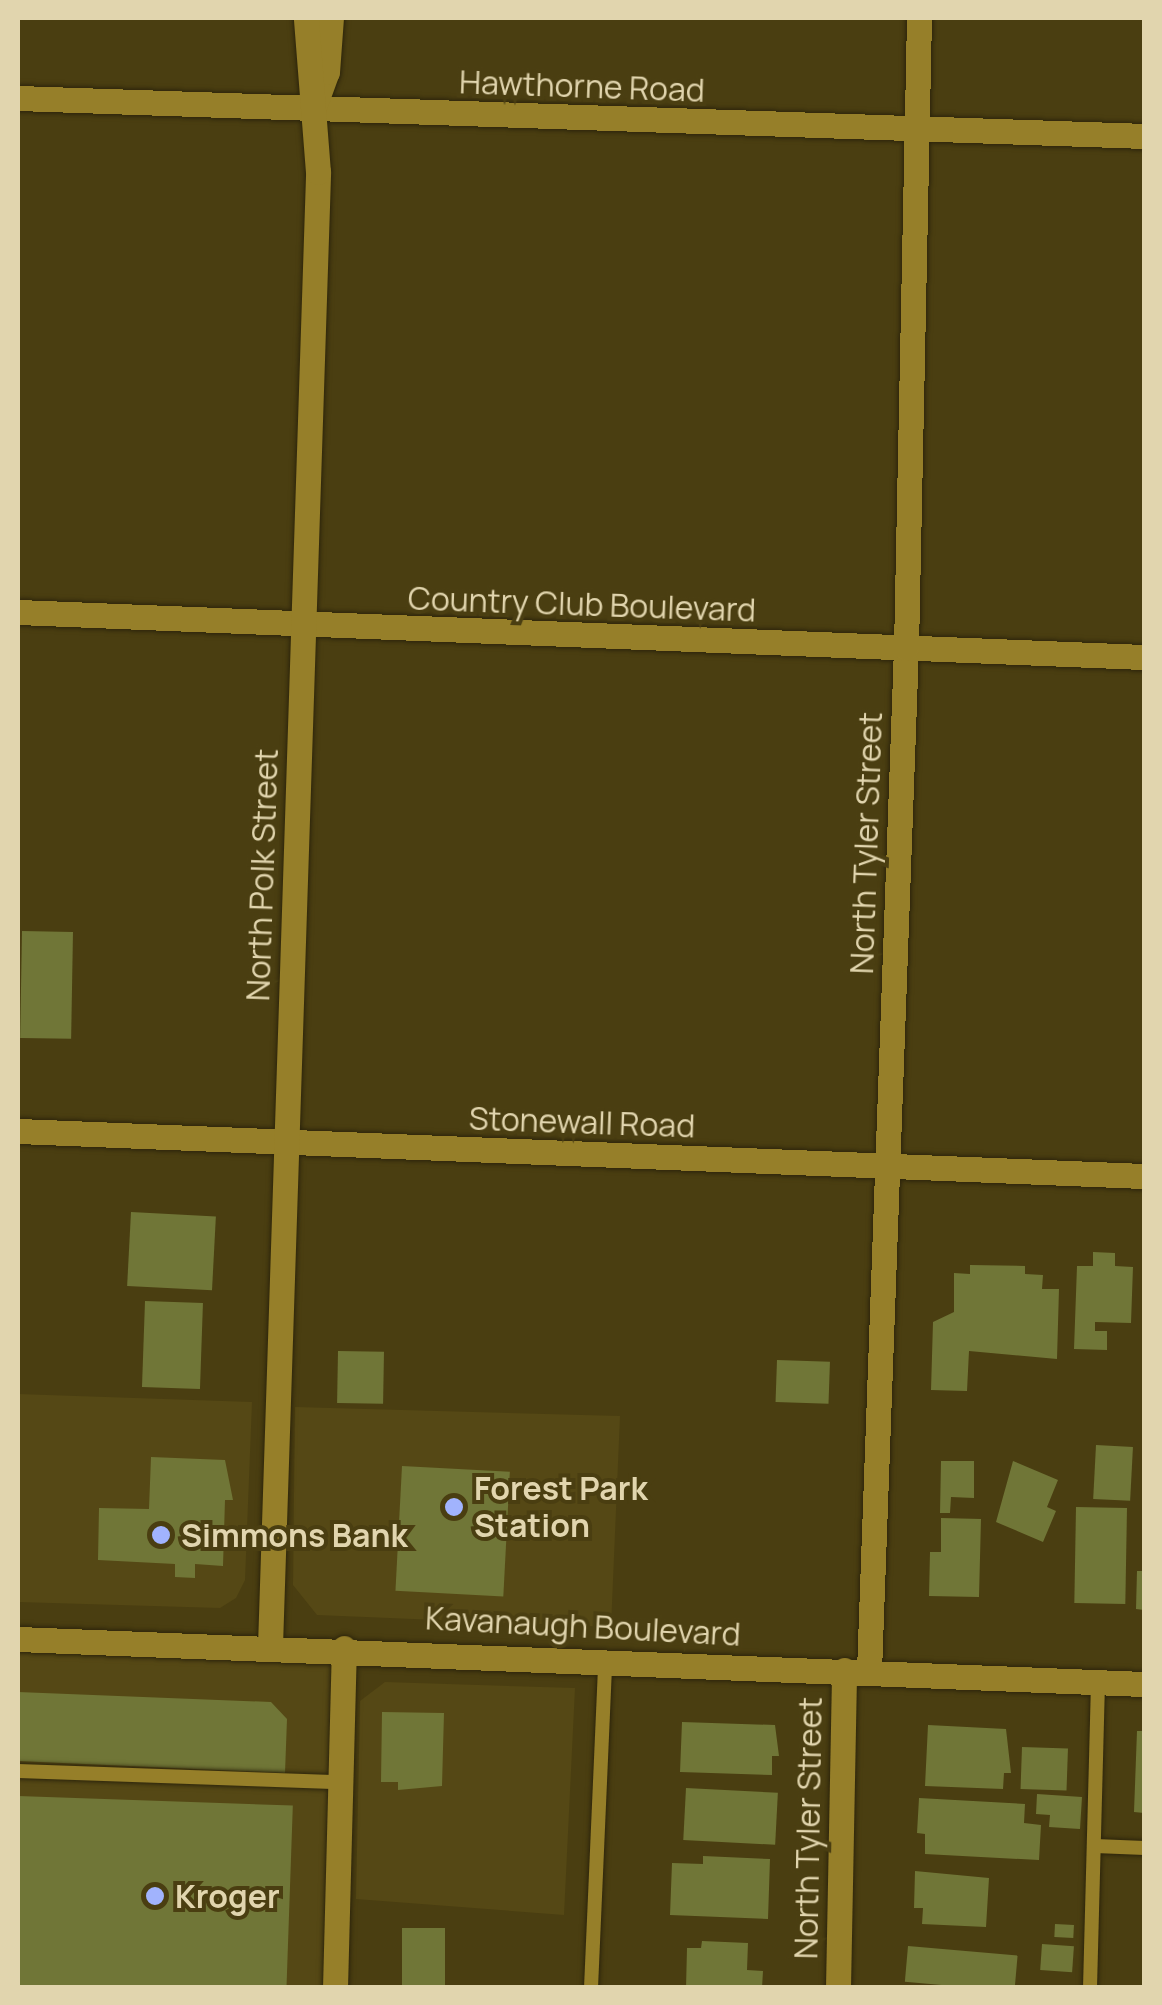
<!DOCTYPE html>
<style>
body{margin:0}
#map{position:relative;width:1162px;height:2005px;overflow:hidden;background:#4a3e11;font-family:Manrope,sans-serif}
div>[style]{position:absolute}
[style*='--x']{left:calc(var(--x)*1px);top:calc(var(--y)*1px);width:calc(var(--w)*1px);rotate:calc(var(--a)*1deg)}
.built>*{inset:0;background:#554815;transform-origin:0 0}
.building>*{inset:0;background:#707637;transform-origin:0 0}
.roads{filter:drop-shadow(0 0 2px #2d250b) drop-shadow(0 0 2px #2d250b)}
.service>*{height:14px;margin:-7px;padding:0 7px;transform-origin:7px;border-radius:7px;background:#967f29}
.minor>*{height:25px;margin:-12.5px;padding:0 12.5px;transform-origin:12.5px;border-radius:12.5px;background:#967f29}
.tertiary>*{height:25px;margin:-12.5px;padding:0 12.5px;transform-origin:12.5px;border-radius:12.5px;background:#967f29}
.dots>*{width:28px;height:28px;translate:-50% -50%;box-sizing:border-box;border:5px solid #4a3e11;border-radius:50%}
span{translate:-50% -50%;white-space:nowrap;text-align:center;line-height:1.15;-webkit-text-stroke:8px #4a3e11;paint-order:stroke}
.street-label{font-size:32px;color:#e1d5ae}
.poi-label{font-size:32px;color:#e1d5ae;font-weight:700}
.left{translate:0 -50%;text-align:left}
.frame{position:absolute;inset:0;border:20px solid #e1d5ae;pointer-events:none}
</style>
<div id="map">
<div class="built">
<div style="clip-path:polygon(18px 1394px,252px 1402px,245px 1580px,236px 1598px,220px 1608px,18px 1602px)"></div>
<div style="clip-path:polygon(295px 1407px,620px 1416px,611px 1627px,317px 1615px,293px 1585px)"></div>
<div style="left:18px;top:1639px;width:326px;height:349px;rotate:2deg"></div>
<div style="clip-path:polygon(385px 1682px,575px 1688px,564px 1915px,356px 1899px,360px 1701px)"></div>
</div>
<div class="building">
<div style="left:22px;top:931px;width:51px;height:107px;rotate:1deg"></div>
<div style="left:131px;top:1212px;width:85px;height:74px;rotate:3deg"></div>
<div style="clip-path:polygon(1093px 1252px,1115px 1253px,1115px 1266px,1133px 1267px,1131px 1323px,1095px 1322px,1095px 1331px,1107px 1331px,1107px 1350px,1074px 1349px,1077px 1266px,1093px 1266px)"></div>
<div style="clip-path:polygon(970px 1265px,1025px 1266px,1025px 1274px,1043px 1275px,1042px 1289px,1059px 1289px,1057px 1359px,969px 1351px,967px 1391px,931px 1390px,933px 1322px,954px 1312px,954px 1273px,970px 1274px)"></div>
<div style="left:145px;top:1301px;width:58px;height:86px;rotate:2deg"></div>
<div style="left:338px;top:1351px;width:46px;height:52px;rotate:1deg"></div>
<div style="left:777px;top:1360px;width:53px;height:42px;rotate:2deg"></div>
<div style="left:1096px;top:1445px;width:37px;height:54px;rotate:3deg"></div>
<div style="clip-path:polygon(151px 1457px,225px 1460px,233px 1500px,225px 1500px,223px 1566px,195px 1564px,195px 1578px,175px 1577px,175px 1564px,98px 1560px,99px 1508px,149px 1509px)"></div>
<div style="clip-path:polygon(941px 1461px,974px 1461px,974px 1498px,951px 1497px,950px 1513px,940px 1513px)"></div>
<div style="clip-path:polygon(1013px 1461px,1058px 1480px,1047px 1507px,1056px 1511px,1043px 1542px,996px 1522px)"></div>
<div style="left:402px;top:1466px;width:108px;height:125px;rotate:3deg"></div>
<div style="left:1076px;top:1507px;width:51px;height:96px;rotate:1deg"></div>
<div style="clip-path:polygon(941px 1518px,981px 1519px,979px 1597px,929px 1596px,930px 1552px,941px 1552px)"></div>
<div style="clip-path:polygon(1137px 1571px,1144px 1571px,1144px 1610px,1136px 1609px)"></div>
<div style="clip-path:polygon(18px 1692px,271px 1702px,287px 1719px,285px 1773px,18px 1761px)"></div>
<div style="clip-path:polygon(382px 1712px,444px 1713px,442px 1786px,398px 1790px,398px 1782px,381px 1782px)"></div>
<div style="clip-path:polygon(682px 1722px,775px 1725px,779px 1756px,772px 1756px,772px 1775px,680px 1772px)"></div>
<div style="clip-path:polygon(928px 1725px,1006px 1729px,1011px 1773px,1004px 1773px,1003px 1789px,925px 1786px)"></div>
<div style="clip-path:polygon(1137px 1731px,1144px 1731px,1144px 1813px,1134px 1812px)"></div>
<div style="left:1022px;top:1747px;width:46px;height:42px;rotate:2deg"></div>
<div style="left:686px;top:1788px;width:92px;height:52px;rotate:3deg"></div>
<div style="clip-path:polygon(1037px 1794px,1082px 1797px,1080px 1829px,1049px 1827px,1050px 1815px,1036px 1814px)"></div>
<div style="left:18px;top:1796px;width:275px;height:192px;rotate:2deg"></div>
<div style="clip-path:polygon(919px 1798px,1025px 1804px,1024px 1823px,1041px 1825px,1039px 1860px,925px 1854px,925px 1834px,917px 1833px)"></div>
<div style="clip-path:polygon(703px 1856px,770px 1859px,768px 1919px,670px 1915px,672px 1863px,703px 1864px)"></div>
<div style="clip-path:polygon(915px 1871px,989px 1878px,986px 1927px,922px 1924px,923px 1908px,914px 1908px)"></div>
<div style="left:1055px;top:1924px;width:19px;height:13px;rotate:3deg"></div>
<div style="left:402px;top:1928px;width:43px;height:60px"></div>
<div style="clip-path:polygon(702px 1941px,748px 1943px,747px 1970px,763px 1971px,762px 1988px,686px 1988px,687px 1948px,701px 1948px)"></div>
<div style="left:1042px;top:1944px;width:32px;height:26px;rotate:4deg"></div>
<div style="left:908px;top:1946px;width:110px;height:36px;rotate:5deg"></div>
</div>
<div class="roads">
<div class="service">
<div style="--x:18;--y:1771;--w:322;--a:2"></div>
<div style="--x:1096;--y:1846;--w:48;--a:2.4"></div>
<div style="--x:591;--y:1988;--w:326;--a:-87.5"></div>
<div style="--x:1090;--y:1988;--w:305;--a:-88.5"></div>
</div>
<div class="minor">
<div style="--x:18;--y:98;--w:1127;--a:1.93"></div>
<div style="--x:314;--y:107;--w:37;--a:-70"></div>
<div style="--x:327;--y:72;--w:54;--a:-85.8"></div>
<div style="--x:18;--y:612;--w:1127;--a:2.29"></div>
<div style="--x:18;--y:1131;--w:1127;--a:2.29"></div>
<div style="--x:270;--y:1646;--w:1475;--a:-88.13"></div>
<div style="--x:318;--y:172;--w:154;--a:-94.5"></div>
<div style="--x:869;--y:1671;--w:1024;--a:-87.93"></div>
<div style="--x:906;--y:648;--w:630;--a:-88.82"></div>
<div style="--x:335;--y:1988;--w:340;--a:-88.5"></div>
<div style="--x:838;--y:1988;--w:318;--a:-88.9"></div>
</div>
<div class="tertiary">
<div style="--x:18;--y:1639;--w:1127;--a:2.29"></div>
</div>
</div>
<div class="dots">
<div style="left:454px;top:1507px;background:#a1b3fd"></div>
<div style="left:161px;top:1535px;background:#a1b3fd"></div>
<div style="left:155px;top:1896px;background:#a1b3fd"></div>
</div>
<div class="street-label">
<span style="left:582px;top:86px;rotate:2deg">Hawthorne Road</span>
<span style="left:582px;top:604px;rotate:2deg">Country Club Boulevard</span>
<span style="left:866px;top:843px;rotate:-88deg">North Tyler Street</span>
<span style="left:262px;top:875px;rotate:-88deg">North Polk Street</span>
<span style="left:582px;top:1122px;rotate:2deg">Stonewall Road</span>
<span style="left:583px;top:1626px;rotate:3deg">Kavanaugh Boulevard</span>
<span style="left:808px;top:1828px;rotate:-89deg">North Tyler Street</span>
</div>
<div class="poi-label">
<span class="left" style="left:474px;top:1507px">Forest Park<br>Station</span>
<span class="left" style="left:181px;top:1535px">Simmons Bank</span>
<span class="left" style="left:175px;top:1896px">Kroger</span>
</div>
<div class="frame"></div>
</div>
